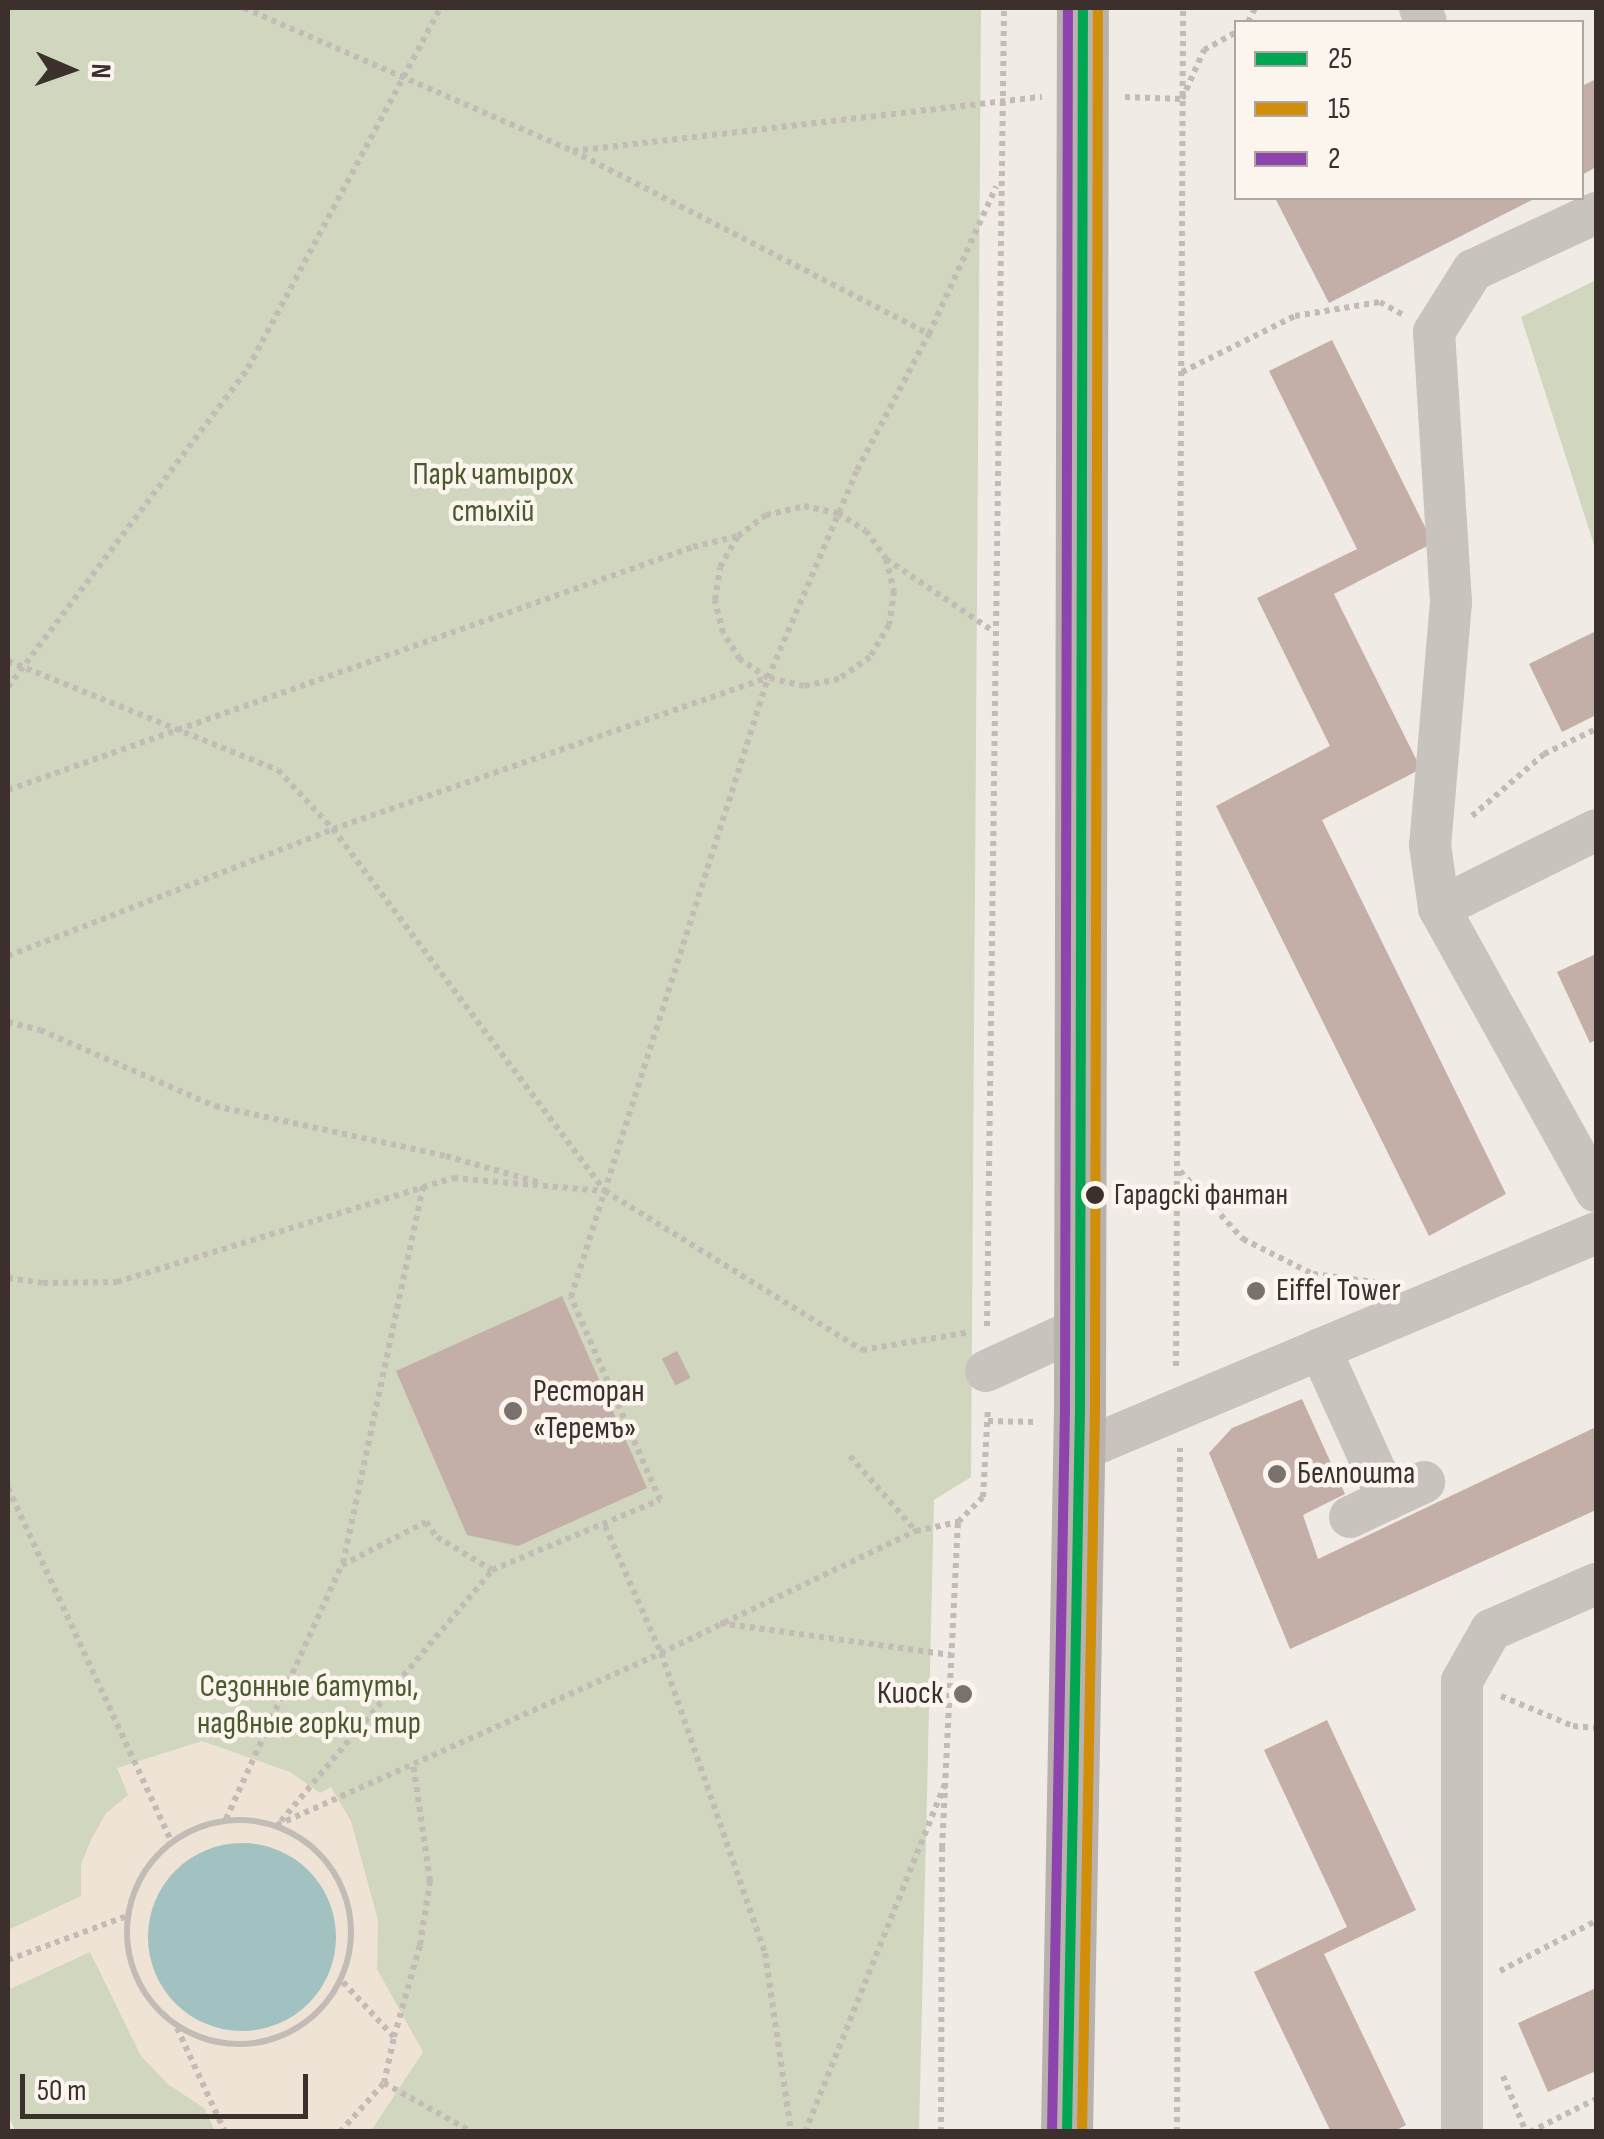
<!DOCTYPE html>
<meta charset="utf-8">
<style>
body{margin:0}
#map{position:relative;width:1604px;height:2139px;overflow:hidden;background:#f0ebe5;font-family:"Sofia Sans Condensed",sans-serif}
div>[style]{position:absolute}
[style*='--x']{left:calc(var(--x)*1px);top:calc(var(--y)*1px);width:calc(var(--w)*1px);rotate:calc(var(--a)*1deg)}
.green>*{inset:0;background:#d1d6bf}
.plaza>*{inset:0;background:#eee3d5}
.water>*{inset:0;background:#a1c2c1}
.round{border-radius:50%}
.building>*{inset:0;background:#c3afa7;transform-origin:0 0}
.path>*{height:6px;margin-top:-3px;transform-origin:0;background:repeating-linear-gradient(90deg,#c2bbb6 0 5px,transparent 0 10px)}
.path>.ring{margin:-3px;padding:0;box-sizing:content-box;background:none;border:6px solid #c2bbb6;border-radius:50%}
.minor>*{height:42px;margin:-21px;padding:0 21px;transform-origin:21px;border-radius:21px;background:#c9c3be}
.major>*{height:52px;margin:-26px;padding:0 26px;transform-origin:26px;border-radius:26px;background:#b8b1ad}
.bus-1>*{height:10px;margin:-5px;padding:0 5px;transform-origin:5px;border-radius:5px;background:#00a651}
.bus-2>*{height:10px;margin:-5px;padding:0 5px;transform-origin:5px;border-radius:5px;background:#d18e09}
.bus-3>*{height:10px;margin:-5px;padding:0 5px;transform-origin:5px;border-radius:5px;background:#8e44ad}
.dots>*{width:28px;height:28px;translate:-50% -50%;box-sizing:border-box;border:5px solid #fbf5ee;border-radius:50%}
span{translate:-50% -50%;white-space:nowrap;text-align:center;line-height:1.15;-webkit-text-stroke:9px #fbf5ee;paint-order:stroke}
.bus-label{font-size:30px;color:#3b302b}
.left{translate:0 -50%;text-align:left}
.park-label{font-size:32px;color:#4a5a2e}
.poi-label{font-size:32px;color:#3b302b}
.right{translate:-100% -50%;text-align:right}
.frame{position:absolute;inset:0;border:10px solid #3b302b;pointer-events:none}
.legend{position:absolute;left:1234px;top:20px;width:350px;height:180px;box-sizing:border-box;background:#fbf5ee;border:2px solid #aea6a0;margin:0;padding:12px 18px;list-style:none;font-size:30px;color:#3b302b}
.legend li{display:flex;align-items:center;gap:20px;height:50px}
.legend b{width:50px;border:2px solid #aea6a0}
.north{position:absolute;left:20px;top:20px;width:100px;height:100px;-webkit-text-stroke:8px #fbf5ee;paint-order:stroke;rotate:92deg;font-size:28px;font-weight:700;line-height:40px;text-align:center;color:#3b302b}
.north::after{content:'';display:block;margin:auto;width:35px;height:45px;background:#3b302b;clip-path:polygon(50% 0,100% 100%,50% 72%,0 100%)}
.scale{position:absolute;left:20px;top:2074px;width:288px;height:45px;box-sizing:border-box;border:5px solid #3b302b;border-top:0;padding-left:12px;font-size:30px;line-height:35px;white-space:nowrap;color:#3b302b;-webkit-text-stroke:8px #fbf5ee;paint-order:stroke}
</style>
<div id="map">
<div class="green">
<div style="clip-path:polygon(8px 8px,981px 8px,971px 1477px,934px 1500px,919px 2131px,16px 2132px,8px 2115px)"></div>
<div style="clip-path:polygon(1596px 280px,1596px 551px,1521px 317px)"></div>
</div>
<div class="plaza">
<div style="clip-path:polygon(202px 1741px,290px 1772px,320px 1793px,331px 1787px,351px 1821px,378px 1920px,377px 1969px,423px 2052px,371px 2131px,215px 2131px,204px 2108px,169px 2085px,141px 2056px,90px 1952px,8px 1990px,8px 1930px,81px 1896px,81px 1864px,91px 1840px,106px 1813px,128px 1795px,117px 1768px)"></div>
</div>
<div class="water">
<div class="round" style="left:148px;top:1843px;width:188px;height:188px"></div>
</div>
<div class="building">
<div style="clip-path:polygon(1596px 79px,1596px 167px,1582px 175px,1582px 86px)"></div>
<div style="clip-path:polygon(1275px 198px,1359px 199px,1536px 198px,1329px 303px)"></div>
<div style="clip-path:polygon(1332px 340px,1433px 543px,1334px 594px,1421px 769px,1322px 820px,1506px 1194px,1429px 1236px,1216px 806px,1330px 746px,1257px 598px,1357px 549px,1269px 371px)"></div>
<div style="clip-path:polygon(1596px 631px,1596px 715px,1562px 732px,1529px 664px)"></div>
<div style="clip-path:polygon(1596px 954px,1596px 1040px,1590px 1043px,1557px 972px)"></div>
<div style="clip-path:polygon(562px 1296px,647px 1488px,518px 1546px,467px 1535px,396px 1371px)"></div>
<div style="left:677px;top:1351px;width:30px;height:17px;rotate:63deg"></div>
<div style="clip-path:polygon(1302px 1399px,1345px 1494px,1303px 1515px,1318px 1559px,1596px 1427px,1596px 1510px,1290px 1649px,1209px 1453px,1232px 1428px)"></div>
<div style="clip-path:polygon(1327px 1720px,1416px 1910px,1324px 1954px,1406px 2125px,1393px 2132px,1331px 2132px,1254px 1972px,1347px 1927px,1264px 1750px)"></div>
<div style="clip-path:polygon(1596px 1988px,1596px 2071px,1548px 2092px,1518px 2023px)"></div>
</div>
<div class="path">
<div style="--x:244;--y:8;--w:359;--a:23.5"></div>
<div style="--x:573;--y:151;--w:400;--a:27.2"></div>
<div style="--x:1248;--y:22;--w:16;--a:-63"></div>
<div style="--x:1125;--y:97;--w:57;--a:2"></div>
<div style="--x:1182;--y:99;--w:54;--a:-65.8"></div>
<div style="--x:1204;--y:50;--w:37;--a:-29"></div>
<div style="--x:573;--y:151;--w:472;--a:-6.6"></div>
<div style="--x:1182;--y:372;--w:126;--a:-26.4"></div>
<div style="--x:1295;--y:316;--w:86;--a:-9.4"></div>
<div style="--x:1380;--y:302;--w:26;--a:29"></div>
<div style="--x:886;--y:559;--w:33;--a:76"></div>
<div style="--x:894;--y:591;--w:34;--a:98"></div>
<div style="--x:889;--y:625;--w:37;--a:121"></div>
<div style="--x:870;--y:657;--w:38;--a:145"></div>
<div style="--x:839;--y:679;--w:36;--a:169"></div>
<div style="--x:804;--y:686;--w:37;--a:-167"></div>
<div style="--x:768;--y:678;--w:34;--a:-146"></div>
<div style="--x:740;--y:659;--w:31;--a:-123"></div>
<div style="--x:723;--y:633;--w:34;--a:-104"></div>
<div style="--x:715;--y:600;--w:33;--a:-81"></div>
<div style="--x:720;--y:567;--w:36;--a:-60"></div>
<div style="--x:738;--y:536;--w:35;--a:-37"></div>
<div style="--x:766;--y:515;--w:39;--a:-13"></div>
<div style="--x:804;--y:506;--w:35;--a:12"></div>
<div style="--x:838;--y:513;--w:33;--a:33"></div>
<div style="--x:866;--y:531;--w:34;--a:54"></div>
<div style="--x:886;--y:559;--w:129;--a:33.9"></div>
<div style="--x:8;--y:661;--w:291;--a:22"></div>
<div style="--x:278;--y:770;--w:81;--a:47"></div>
<div style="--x:333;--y:829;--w:453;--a:53.1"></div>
<div style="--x:605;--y:1191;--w:302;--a:31.7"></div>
<div style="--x:862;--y:1350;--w:110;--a:-9.4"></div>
<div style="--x:8;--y:687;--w:399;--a:-53"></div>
<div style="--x:248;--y:368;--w:408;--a:-61.9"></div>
<div style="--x:8;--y:790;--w:727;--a:-19.53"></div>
<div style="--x:693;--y:547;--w:46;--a:-13.7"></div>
<div style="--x:1472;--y:816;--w:95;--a:-40.7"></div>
<div style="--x:1544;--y:754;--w:58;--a:-25.7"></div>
<div style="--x:8;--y:956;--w:349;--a:-21.3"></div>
<div style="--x:333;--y:829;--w:460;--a:-19.2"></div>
<div style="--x:8;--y:1022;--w:33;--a:14"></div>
<div style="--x:40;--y:1030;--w:191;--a:23.5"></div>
<div style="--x:215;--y:1106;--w:236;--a:12.2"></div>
<div style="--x:446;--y:1156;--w:99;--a:15.9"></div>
<div style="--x:1180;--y:1171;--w:93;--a:47.2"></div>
<div style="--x:1243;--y:1239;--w:78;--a:26.6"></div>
<div style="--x:1313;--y:1274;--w:62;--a:7.5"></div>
<div style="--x:8;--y:1278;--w:35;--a:8"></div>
<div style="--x:43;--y:1283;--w:74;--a:-0.8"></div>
<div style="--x:117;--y:1282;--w:352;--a:-17.2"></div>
<div style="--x:453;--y:1178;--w:152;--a:4.9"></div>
<div style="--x:987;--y:1326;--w:1318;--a:-89.26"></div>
<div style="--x:1176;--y:1366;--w:1358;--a:-89.7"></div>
<div style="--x:988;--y:1421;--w:47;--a:1.2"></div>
<div style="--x:850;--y:1456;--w:100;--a:48.7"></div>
<div style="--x:8;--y:1488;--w:389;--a:65.2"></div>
<div style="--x:605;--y:1526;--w:139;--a:66.2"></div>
<div style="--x:661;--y:1653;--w:318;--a:70.9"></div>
<div style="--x:765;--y:1953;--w:181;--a:81.7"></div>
<div style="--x:343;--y:1563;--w:385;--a:-78"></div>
<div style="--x:720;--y:1623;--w:233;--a:7.9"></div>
<div style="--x:1501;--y:1696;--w:78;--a:22.6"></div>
<div style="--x:1573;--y:1726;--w:23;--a:5"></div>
<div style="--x:226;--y:1819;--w:279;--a:-65.5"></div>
<div style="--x:342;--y:1565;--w:94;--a:-27.1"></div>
<div style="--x:426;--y:1522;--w:19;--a:54"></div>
<div style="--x:437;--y:1537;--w:64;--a:31"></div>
<div class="ring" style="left:127px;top:1820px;width:218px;height:218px"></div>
<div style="--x:281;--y:1821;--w:328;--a:-49.9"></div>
<div style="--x:492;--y:1570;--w:182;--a:-22.6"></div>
<div style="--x:660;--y:1500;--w:222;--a:-113.7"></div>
<div style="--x:571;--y:1297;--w:650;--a:-72.35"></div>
<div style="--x:768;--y:678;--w:226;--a:-66.8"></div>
<div style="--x:857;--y:470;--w:154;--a:-62.1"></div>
<div style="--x:929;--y:334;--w:162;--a:-65.5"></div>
<div style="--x:277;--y:1825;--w:421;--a:-24.1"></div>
<div style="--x:661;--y:1653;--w:283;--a:-25.6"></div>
<div style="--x:916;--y:1531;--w:43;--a:-12.1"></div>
<div style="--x:958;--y:1522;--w:35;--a:-45"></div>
<div style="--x:983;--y:1497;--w:89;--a:-86.8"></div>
<div style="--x:8;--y:1960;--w:127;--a:-20.3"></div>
<div style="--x:1500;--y:1971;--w:108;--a:-27.5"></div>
<div style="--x:177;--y:2028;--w:115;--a:65.2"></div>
<div style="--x:394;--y:2037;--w:96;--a:-74.2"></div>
<div style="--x:420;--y:1945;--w:65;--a:-81.1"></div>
<div style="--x:430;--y:1881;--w:119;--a:-98.2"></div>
<div style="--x:1503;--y:2076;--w:61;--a:67.7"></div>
<div style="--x:384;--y:2083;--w:101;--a:29.1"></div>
<div style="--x:340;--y:2132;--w:66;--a:-48.1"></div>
<div style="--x:384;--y:2083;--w:47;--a:-77.7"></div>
<div style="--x:394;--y:2037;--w:78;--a:-132.9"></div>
<div style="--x:805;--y:2132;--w:378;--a:-68.1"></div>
<div style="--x:941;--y:2132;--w:284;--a:-89.8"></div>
<div style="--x:942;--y:1848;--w:326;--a:-87.2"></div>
<div style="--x:1177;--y:2132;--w:684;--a:-89.75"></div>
<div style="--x:1530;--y:2132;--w:74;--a:-26.6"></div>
</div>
<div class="minor">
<div style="--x:1420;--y:8;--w:15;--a:67"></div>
<div style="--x:1596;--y:213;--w:136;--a:155.1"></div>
<div style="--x:1473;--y:270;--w:73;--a:122.2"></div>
<div style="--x:1434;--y:332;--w:271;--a:86.4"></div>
<div style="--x:1451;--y:602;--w:244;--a:94.9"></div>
<div style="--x:1430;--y:845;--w:64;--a:81.9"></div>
<div style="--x:1439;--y:908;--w:324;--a:61"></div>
<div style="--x:1439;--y:908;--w:175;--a:-26.4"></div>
<div style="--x:1320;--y:1349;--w:165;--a:65.6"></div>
<div style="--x:1388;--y:1499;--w:42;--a:154.7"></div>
<div style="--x:986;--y:1371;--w:103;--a:-24.6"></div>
<div style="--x:1079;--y:1451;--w:561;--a:-22.86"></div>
<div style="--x:1388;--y:1499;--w:40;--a:-25"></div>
<div style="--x:1462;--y:2132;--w:451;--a:-90"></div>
<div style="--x:1462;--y:1681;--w:59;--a:-60.4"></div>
<div style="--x:1491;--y:1630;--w:115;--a:-23.7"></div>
</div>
<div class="major">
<div style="--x:1067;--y:2132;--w:724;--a:-88.97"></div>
<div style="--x:1080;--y:1408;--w:1400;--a:-89.88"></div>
</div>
<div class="bus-1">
<div style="--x:1067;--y:2132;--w:724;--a:-88.97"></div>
<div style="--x:1080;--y:1408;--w:1400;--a:-89.88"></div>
</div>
<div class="bus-2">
<div style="--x:1082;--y:2132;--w:724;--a:-88.97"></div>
<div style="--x:1095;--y:1408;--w:1400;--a:-89.88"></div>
</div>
<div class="bus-3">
<div style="--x:1052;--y:2132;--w:724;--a:-88.97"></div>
<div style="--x:1065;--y:1408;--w:1400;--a:-89.88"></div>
</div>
<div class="dots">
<div style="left:1095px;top:1195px;background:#3b302b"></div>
<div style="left:1256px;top:1291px;background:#7a716c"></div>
<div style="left:513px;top:1411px;background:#7a716c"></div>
<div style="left:1277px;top:1474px;background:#7a716c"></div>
<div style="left:963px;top:1694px;background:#7a716c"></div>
</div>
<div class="bus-label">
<span class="left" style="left:1114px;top:1195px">Гарадскі фантан</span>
</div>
<div class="park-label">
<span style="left:493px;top:494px">Парк чатырох<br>стыхій</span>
<span style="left:309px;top:1706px">Сезонные батуты,<br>надвные горки, тир</span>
</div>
<div class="poi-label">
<span class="left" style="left:1276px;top:1291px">Eiffel Tower</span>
<span class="left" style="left:533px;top:1411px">Ресторан<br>«Теремъ»</span>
<span class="left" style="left:1297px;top:1474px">Белпошта</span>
<span class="right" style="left:943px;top:1694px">Киоск</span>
</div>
<div class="frame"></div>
<ul class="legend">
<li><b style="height:12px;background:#00a651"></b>25</li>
<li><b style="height:12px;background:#d18e09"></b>15</li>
<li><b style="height:12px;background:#8e44ad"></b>2</li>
</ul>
<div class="north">N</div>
<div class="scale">50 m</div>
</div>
